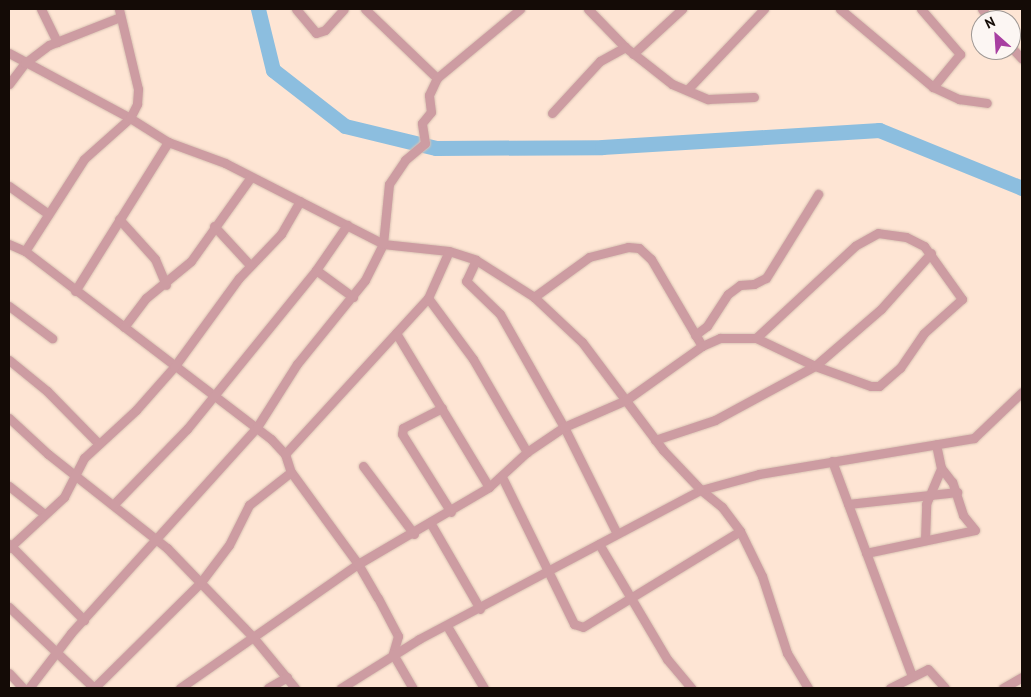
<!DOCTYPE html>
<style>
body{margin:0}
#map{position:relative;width:1031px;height:697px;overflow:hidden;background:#fee5d4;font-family:"PT Sans",sans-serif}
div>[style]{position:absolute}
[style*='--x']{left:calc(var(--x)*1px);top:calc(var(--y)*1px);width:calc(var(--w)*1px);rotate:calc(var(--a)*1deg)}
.river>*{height:15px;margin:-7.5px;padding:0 7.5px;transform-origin:7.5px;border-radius:7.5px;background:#8cbedf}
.roads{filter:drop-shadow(0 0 1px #d9c2b3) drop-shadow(0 0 1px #d9c2b3)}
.street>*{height:9px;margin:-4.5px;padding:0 4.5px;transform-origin:4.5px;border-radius:4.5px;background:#cd9ca2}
span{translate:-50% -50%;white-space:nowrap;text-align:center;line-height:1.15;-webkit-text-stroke:4px #fcf6f3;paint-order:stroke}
.frame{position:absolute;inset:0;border:10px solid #140b06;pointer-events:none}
.north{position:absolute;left:971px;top:10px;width:50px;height:50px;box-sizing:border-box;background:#fcf6f3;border:1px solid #9f9894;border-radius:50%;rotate:334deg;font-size:14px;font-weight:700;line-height:20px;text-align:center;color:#140b06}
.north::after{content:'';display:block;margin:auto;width:18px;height:22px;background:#a83fa1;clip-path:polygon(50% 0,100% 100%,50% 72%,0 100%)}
</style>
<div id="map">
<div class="river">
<div style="--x:258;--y:9;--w:63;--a:76.2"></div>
<div style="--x:273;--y:70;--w:91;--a:37.9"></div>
<div style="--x:345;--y:126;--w:94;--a:13.6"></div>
<div style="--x:436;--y:148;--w:166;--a:-0.3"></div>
<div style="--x:602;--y:147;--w:278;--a:-3.5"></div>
<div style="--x:879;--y:130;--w:154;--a:22.1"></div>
</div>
<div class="roads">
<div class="street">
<div style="--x:41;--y:9;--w:37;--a:64"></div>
<div style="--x:296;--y:9;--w:31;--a:50"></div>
<div style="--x:316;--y:33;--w:9;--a:-18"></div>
<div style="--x:325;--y:30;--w:28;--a:-48"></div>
<div style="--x:365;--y:9;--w:100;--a:43.8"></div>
<div style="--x:588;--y:9;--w:53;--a:45.8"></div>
<div style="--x:625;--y:47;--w:60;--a:38.2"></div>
<div style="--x:672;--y:84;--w:39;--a:23"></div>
<div style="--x:708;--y:99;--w:46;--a:-2.5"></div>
<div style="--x:840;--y:9;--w:121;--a:40"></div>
<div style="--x:933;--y:87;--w:29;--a:25"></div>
<div style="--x:959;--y:99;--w:28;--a:8"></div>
<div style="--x:921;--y:9;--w:60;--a:49.1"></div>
<div style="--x:960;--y:54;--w:43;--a:129.3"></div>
<div style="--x:982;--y:9;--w:14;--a:54"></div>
<div style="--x:1011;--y:47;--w:16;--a:47"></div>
<div style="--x:9;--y:53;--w:137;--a:28.2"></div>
<div style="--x:130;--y:118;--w:45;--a:32.3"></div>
<div style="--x:168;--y:142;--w:61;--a:20.2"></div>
<div style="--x:225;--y:163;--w:178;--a:27.1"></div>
<div style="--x:383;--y:244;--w:66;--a:6.1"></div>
<div style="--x:449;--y:251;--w:28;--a:18"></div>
<div style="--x:476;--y:260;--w:69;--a:32.5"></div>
<div style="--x:534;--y:297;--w:66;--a:43.2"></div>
<div style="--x:582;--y:342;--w:135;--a:53.1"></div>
<div style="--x:663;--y:450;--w:55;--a:46.5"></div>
<div style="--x:701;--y:490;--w:27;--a:39"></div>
<div style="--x:722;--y:507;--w:30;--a:53"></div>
<div style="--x:740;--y:531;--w:50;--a:63.9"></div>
<div style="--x:762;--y:576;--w:81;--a:72"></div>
<div style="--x:787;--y:653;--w:41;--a:59"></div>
<div style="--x:633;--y:54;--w:67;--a:-42.6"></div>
<div style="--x:9;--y:84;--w:26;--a:-53"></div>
<div style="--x:25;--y:63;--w:30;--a:-37"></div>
<div style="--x:49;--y:45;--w:76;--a:-21.5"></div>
<div style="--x:687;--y:90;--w:112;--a:-46.5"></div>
<div style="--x:552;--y:113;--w:71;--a:-47.3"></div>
<div style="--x:600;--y:61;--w:29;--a:-29"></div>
<div style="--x:9;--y:186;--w:47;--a:35.4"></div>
<div style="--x:119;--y:219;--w:54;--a:48"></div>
<div style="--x:155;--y:259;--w:28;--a:67"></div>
<div style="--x:214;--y:226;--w:53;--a:47.3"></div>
<div style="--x:9;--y:244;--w:17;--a:24"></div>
<div style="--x:25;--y:251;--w:310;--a:37.4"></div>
<div style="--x:271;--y:439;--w:21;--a:47"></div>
<div style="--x:285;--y:454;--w:19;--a:72"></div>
<div style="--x:291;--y:472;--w:114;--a:53.9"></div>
<div style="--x:358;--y:564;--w:39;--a:60"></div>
<div style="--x:378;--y:598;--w:43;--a:62.2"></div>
<div style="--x:398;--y:636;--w:19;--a:106"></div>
<div style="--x:393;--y:654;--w:39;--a:60"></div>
<div style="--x:25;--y:251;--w:109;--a:-57.3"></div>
<div style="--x:84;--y:159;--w:62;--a:-41.7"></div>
<div style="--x:130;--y:118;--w:16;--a:-63"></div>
<div style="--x:137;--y:104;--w:15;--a:-86"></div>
<div style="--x:138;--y:89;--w:82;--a:-103.4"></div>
<div style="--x:476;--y:260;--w:23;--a:115"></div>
<div style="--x:466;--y:281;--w:47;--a:44.1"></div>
<div style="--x:500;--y:314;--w:130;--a:60.5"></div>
<div style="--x:564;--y:427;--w:119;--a:63.6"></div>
<div style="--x:316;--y:270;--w:46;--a:36.1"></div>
<div style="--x:75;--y:291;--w:176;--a:-58"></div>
<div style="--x:534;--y:297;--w:68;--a:-36"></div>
<div style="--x:589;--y:257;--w:40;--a:-14.4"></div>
<div style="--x:628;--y:247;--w:11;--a:5"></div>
<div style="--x:639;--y:248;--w:16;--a:43"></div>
<div style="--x:651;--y:259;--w:101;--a:59.6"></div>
<div style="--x:428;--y:298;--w:76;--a:53.6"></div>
<div style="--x:473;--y:359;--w:108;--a:59.9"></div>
<div style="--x:9;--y:306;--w:54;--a:36.7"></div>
<div style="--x:124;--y:327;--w:36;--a:-53"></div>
<div style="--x:146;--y:298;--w:58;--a:-39.4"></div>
<div style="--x:191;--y:261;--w:103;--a:-54.5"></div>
<div style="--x:396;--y:333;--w:180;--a:58.9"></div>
<div style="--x:695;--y:335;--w:15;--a:-37"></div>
<div style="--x:707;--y:326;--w:38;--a:-57"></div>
<div style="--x:728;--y:294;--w:15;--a:-37"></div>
<div style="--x:740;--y:285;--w:14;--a:-4"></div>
<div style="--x:754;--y:284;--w:13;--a:-27"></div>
<div style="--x:766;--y:278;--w:99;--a:-58.2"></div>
<div style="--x:9;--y:360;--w:49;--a:39.2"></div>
<div style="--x:47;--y:391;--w:73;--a:45.6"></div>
<div style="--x:442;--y:408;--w:44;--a:152.9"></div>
<div style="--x:403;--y:428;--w:6;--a:99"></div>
<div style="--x:402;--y:434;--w:92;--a:57.9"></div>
<div style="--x:9;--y:418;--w:53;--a:42.7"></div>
<div style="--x:48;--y:454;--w:152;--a:38.3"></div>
<div style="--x:167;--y:548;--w:124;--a:46"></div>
<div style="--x:253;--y:637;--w:66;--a:50.5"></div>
<div style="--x:655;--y:440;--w:63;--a:-18.4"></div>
<div style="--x:715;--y:420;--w:114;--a:-28.4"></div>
<div style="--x:815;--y:366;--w:87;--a:-40.8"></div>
<div style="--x:881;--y:309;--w:75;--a:-48.2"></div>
<div style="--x:285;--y:454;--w:212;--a:-47.5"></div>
<div style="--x:428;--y:298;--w:51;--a:-65.9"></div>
<div style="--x:832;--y:461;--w:229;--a:69.6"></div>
<div style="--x:363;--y:466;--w:85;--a:53.1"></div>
<div style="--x:502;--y:477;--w:164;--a:63.9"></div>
<div style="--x:574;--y:624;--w:9;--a:18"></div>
<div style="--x:583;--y:627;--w:184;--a:-31.4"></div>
<div style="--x:9;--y:486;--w:43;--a:38.5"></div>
<div style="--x:114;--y:504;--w:105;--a:-45.8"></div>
<div style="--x:187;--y:429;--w:205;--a:-50.9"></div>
<div style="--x:316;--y:270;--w:55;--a:-55.4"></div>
<div style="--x:848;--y:504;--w:110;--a:-6.3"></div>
<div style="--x:431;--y:524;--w:98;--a:60"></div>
<div style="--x:925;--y:540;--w:36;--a:-88"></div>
<div style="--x:926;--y:504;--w:39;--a:-67"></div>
<div style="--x:941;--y:468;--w:24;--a:-102"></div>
<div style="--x:9;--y:544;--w:107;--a:45.4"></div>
<div style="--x:599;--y:544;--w:134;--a:59.4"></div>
<div style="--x:667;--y:659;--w:38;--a:50"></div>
<div style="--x:9;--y:548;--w:75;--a:-42.8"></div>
<div style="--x:64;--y:497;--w:44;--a:-62.9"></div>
<div style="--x:84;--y:458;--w:71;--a:-42.7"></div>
<div style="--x:136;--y:410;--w:57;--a:-48.5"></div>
<div style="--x:174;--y:367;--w:110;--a:-53.9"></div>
<div style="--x:239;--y:278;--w:61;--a:-46.3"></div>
<div style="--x:281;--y:234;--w:38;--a:-60"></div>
<div style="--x:866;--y:553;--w:111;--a:-11.9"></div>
<div style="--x:975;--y:530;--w:19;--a:-129"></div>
<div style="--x:963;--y:515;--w:35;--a:-108"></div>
<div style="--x:952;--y:482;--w:18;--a:-128"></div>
<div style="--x:9;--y:607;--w:117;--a:43.6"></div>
<div style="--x:447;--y:626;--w:72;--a:59.2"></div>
<div style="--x:9;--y:673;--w:21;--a:47"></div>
<div style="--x:29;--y:688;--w:69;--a:-52.6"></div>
<div style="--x:71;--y:633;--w:278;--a:-47.9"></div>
<div style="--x:257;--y:427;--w:75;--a:-57.6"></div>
<div style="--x:297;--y:364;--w:108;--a:-51"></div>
<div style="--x:365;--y:280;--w:40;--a:-63.4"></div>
<div style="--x:383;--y:244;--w:60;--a:-84.3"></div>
<div style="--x:389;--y:184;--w:29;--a:-56"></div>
<div style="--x:405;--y:160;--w:26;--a:-40"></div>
<div style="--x:425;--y:143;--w:20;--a:-99"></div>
<div style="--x:422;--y:123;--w:14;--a:-51"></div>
<div style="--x:431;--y:112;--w:17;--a:-97"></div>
<div style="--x:429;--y:95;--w:19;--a:-65"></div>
<div style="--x:437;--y:78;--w:108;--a:-39.7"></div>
<div style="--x:94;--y:688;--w:151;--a:-44.7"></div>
<div style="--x:201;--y:582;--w:46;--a:-52.9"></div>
<div style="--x:229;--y:545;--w:45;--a:-63.4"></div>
<div style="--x:249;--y:505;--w:53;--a:-38.2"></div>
<div style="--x:180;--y:688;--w:217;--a:-34.9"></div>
<div style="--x:358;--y:564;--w:152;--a:-30.4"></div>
<div style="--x:489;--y:487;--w:52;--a:-42.6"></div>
<div style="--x:527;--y:452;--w:45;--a:-34"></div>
<div style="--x:564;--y:427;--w:68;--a:-23.5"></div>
<div style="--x:626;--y:400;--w:93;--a:-35.4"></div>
<div style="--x:702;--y:346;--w:20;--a:-24"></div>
<div style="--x:720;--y:338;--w:36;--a:0"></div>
<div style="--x:756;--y:338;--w:65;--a:25.4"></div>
<div style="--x:815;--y:366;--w:59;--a:19.7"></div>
<div style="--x:871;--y:386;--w:8;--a:0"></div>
<div style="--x:879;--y:386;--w:28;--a:-41"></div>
<div style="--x:900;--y:368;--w:42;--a:-55.6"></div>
<div style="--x:924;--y:333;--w:51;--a:-41.8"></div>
<div style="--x:962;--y:299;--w:65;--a:-125.6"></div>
<div style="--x:924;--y:246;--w:20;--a:-153"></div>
<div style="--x:906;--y:237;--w:28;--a:-172"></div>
<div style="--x:878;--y:233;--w:26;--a:151"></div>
<div style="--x:855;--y:246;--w:135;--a:137.1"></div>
<div style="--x:268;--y:688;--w:22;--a:-30"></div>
<div style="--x:341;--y:688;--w:92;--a:-32.1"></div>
<div style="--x:419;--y:639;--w:319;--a:-27.9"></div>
<div style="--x:701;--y:490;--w:60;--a:-15.4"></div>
<div style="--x:759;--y:474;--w:218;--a:-9.5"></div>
<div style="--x:974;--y:438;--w:66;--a:-43.8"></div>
<div style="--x:890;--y:688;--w:42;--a:-26.6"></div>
<div style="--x:928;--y:669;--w:25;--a:48"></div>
<div style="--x:1003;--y:688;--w:22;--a:-30"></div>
</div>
</div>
<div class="frame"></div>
<div class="north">N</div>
</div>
